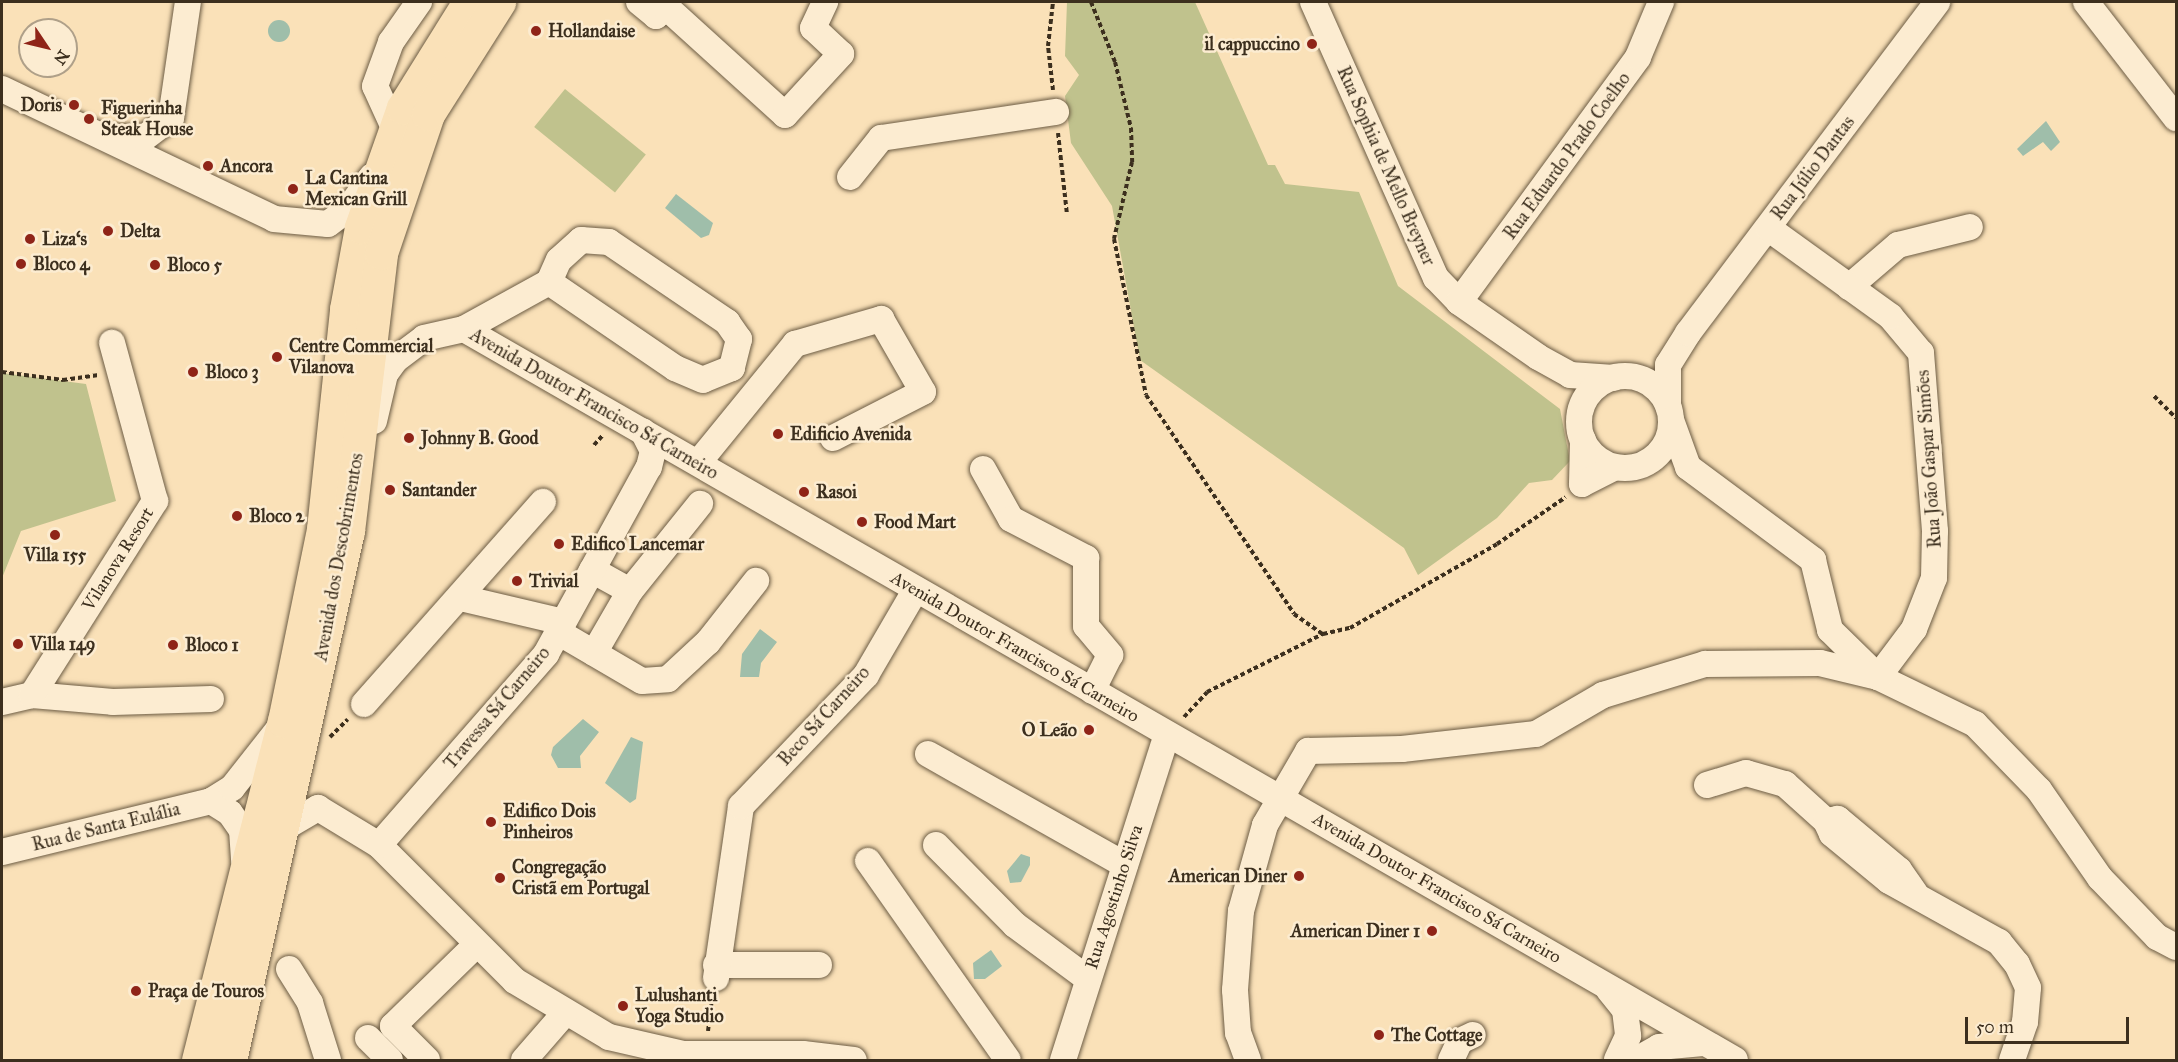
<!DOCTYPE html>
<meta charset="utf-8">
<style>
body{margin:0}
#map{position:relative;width:2178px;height:1062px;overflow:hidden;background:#fae1b8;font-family:"IM FELL Great Primer",serif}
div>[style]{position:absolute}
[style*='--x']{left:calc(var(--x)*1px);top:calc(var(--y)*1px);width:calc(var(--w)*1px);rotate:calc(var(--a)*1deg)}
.green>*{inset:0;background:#c0c28d;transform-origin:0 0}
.water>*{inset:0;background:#9fbeaa}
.round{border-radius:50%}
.path>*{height:4px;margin-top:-2px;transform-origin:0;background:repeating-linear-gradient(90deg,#3c2f1e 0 4.5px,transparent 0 7.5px)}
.roads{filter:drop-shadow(0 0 2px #6c5c44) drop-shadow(0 0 2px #6c5c44)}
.minor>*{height:26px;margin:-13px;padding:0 13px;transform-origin:13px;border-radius:13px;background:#fcecd1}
.minor>.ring{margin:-13px;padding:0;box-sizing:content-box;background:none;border:26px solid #fcecd1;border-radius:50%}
.major>*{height:33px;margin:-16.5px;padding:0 16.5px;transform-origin:16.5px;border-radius:16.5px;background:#fae1b8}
.dots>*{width:16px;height:16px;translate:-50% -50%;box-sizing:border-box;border:3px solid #fcecd1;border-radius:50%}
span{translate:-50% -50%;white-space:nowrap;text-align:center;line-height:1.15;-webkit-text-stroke:5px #fcecd1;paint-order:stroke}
.poi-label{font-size:18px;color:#3c2f1e;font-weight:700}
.left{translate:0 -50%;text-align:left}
.right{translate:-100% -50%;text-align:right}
.street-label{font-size:18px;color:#3c2f1e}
.frame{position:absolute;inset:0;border:3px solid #3c2f1e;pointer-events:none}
.north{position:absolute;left:18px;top:18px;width:60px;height:60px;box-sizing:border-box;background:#fcecd1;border:2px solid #afa089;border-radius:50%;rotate:125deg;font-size:16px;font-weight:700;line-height:24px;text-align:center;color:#3c2f1e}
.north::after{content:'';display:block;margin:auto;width:21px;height:27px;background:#8f2418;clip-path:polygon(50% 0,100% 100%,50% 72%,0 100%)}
.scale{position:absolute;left:1965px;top:1017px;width:164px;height:27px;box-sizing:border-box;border:3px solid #3c2f1e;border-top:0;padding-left:8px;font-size:18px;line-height:21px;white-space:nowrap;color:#3c2f1e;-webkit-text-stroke:4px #fcecd1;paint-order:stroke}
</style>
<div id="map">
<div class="green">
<div style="clip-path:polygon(1067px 2px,1195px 2px,1268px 165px,1275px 165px,1285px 184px,1359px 192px,1398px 286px,1560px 409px,1570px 461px,1552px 480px,1529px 483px,1497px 518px,1418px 575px,1404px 548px,1140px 360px,1112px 206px,1071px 143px,1065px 96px,1079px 75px,1065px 56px)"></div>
<div style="left:565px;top:89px;width:104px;height:49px;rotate:39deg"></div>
<div style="clip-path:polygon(2px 373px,86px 384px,116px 501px,21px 531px,2px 578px)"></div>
</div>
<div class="water">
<div class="round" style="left:268px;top:20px;width:22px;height:22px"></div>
<div style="clip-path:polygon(2046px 121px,2060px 142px,2051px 151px,2043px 142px,2023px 156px,2017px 149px)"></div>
<div style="clip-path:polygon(676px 194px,713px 223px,709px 235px,701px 238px,665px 208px)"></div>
<div style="clip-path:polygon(760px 629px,777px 642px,761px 663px,759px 677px,740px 677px,742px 654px)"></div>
<div style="clip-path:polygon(583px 719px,599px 732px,580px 756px,581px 768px,558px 768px,551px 755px,553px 747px)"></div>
<div style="clip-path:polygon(631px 737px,643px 742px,636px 799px,630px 803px,605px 783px)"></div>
<div style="clip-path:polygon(1021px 854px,1030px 857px,1030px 865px,1021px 882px,1010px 883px,1007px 871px)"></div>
<div style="clip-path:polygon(991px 950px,1002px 966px,985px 979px,974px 979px,973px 963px)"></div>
</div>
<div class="path">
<div style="--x:1091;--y:2;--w:65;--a:68.2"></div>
<div style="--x:1115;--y:62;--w:68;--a:76.4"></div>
<div style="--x:1131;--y:128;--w:34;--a:88"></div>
<div style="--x:1132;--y:162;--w:79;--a:103.2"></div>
<div style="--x:1114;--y:239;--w:159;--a:78.4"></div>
<div style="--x:1146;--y:395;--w:264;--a:55.9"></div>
<div style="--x:1294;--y:614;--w:35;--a:35"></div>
<div style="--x:1323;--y:634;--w:28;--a:-13"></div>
<div style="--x:1350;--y:628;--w:169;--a:-29.7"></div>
<div style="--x:1497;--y:544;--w:83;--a:-34.3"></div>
<div style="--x:1053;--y:90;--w:44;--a:-96.5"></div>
<div style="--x:1048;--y:46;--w:44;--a:-83.5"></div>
<div style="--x:1058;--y:133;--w:81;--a:83.7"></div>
<div style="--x:2;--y:372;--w:62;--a:7.5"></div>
<div style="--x:63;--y:380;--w:36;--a:-8"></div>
<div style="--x:2154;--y:396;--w:31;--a:45"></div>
<div style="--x:594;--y:445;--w:12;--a:-48"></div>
<div style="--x:1184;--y:717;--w:34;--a:-47"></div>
<div style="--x:1207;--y:692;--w:130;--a:-26.6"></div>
<div style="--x:330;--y:737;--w:25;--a:-45"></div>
<div style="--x:708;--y:1031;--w:32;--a:-83"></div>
</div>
<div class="roads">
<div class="minor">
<div style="--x:639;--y:2;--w:22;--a:39"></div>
<div style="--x:656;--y:16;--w:13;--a:-48"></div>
<div style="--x:665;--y:6;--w:162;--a:42.2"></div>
<div style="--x:785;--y:115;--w:83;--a:-47.4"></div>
<div style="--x:841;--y:54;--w:38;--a:-137"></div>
<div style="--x:813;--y:28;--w:29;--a:-65"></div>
<div style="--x:1313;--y:2;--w:302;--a:66"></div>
<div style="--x:1436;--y:278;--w:33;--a:46"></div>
<div style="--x:1459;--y:302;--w:96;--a:34.8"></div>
<div style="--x:1538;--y:357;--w:37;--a:29"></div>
<div style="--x:1570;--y:375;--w:44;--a:3.9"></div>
<div style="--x:2086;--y:2;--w:147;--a:52.2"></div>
<div style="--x:2;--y:89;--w:301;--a:25.5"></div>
<div style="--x:274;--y:219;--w:54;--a:5.3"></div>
<div style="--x:328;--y:224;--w:26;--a:-37"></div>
<div style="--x:349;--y:208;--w:39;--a:-54"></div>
<div style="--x:395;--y:130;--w:48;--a:-114.4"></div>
<div style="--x:375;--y:86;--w:47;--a:-70"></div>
<div style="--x:391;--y:42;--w:49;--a:-55"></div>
<div style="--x:116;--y:137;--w:28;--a:2"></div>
<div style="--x:144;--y:138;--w:34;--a:-37"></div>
<div style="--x:171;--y:118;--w:117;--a:-81.7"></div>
<div style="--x:850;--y:177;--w:50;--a:-51.5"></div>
<div style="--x:881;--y:138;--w:177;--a:-8.5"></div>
<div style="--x:1849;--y:287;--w:65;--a:-40.6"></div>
<div style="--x:1898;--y:245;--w:74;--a:-14"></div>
<div style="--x:1459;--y:302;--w:303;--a:-53.8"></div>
<div style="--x:1638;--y:57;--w:60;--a:-67.3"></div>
<div style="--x:464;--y:329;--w:97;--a:-28.9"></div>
<div style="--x:549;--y:282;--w:24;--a:-66"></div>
<div style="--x:559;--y:260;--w:30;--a:-42"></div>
<div style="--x:581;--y:240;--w:28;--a:4"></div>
<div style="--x:609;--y:242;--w:143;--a:34.1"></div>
<div style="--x:727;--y:322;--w:21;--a:55"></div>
<div style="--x:739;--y:339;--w:30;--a:104"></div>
<div style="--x:732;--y:368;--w:31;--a:158"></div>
<div style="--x:703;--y:380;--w:30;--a:-157"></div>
<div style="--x:675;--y:368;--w:153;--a:-145.7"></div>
<div class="ring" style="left:1579px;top:376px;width:66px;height:66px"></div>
<div style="--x:1668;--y:405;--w:40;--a:-90"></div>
<div style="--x:1668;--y:365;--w:38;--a:-58"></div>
<div style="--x:1688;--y:333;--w:414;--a:-53"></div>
<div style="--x:1671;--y:420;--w:50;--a:70.1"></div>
<div style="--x:1688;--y:467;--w:156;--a:36.6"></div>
<div style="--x:1813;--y:560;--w:72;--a:76.3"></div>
<div style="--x:1830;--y:630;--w:67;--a:44.4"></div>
<div style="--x:1878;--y:677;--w:108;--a:25.9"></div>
<div style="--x:1975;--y:724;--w:92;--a:45.9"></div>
<div style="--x:2039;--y:790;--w:107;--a:55.3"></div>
<div style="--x:2100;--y:878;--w:82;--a:46"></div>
<div style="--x:2157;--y:937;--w:21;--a:28"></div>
<div style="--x:374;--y:421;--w:48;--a:-76.8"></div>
<div style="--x:385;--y:374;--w:17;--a:-54"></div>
<div style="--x:395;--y:360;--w:36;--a:-37"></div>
<div style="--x:424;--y:338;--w:41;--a:-12.7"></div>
<div style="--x:464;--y:329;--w:1466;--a:29.9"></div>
<div style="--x:1583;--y:440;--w:44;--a:91.3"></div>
<div style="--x:1582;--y:484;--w:37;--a:-27"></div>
<div style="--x:698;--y:463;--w:154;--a:-50.8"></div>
<div style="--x:795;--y:344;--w:90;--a:-16.2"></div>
<div style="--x:881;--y:319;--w:84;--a:60.1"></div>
<div style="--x:923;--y:392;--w:101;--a:152.9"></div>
<div style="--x:983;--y:469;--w:57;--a:60.8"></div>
<div style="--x:1011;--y:519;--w:85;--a:27.5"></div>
<div style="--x:1086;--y:558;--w:68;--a:90"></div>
<div style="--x:1086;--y:626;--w:38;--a:50"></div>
<div style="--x:1110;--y:655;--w:40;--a:116.6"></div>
<div style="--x:592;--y:570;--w:43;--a:28.9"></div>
<div style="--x:461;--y:598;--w:105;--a:13.2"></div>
<div style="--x:558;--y:632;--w:97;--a:30.3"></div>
<div style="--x:642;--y:681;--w:26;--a:-4"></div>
<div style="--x:668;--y:679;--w:54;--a:-42.8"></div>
<div style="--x:708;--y:642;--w:78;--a:-51.8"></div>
<div style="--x:594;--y:653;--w:72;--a:-59.9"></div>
<div style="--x:630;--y:591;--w:112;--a:-51.2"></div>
<div style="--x:32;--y:695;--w:81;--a:4.9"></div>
<div style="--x:113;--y:702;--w:98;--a:-1.8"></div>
<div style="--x:2;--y:702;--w:31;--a:-13"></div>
<div style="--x:32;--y:695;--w:230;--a:-57.6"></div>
<div style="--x:155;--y:501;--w:164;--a:-105.2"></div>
<div style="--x:364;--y:704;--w:270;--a:-48.5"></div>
<div style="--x:928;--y:754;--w:226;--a:29.4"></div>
<div style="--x:1707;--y:785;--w:41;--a:-17.1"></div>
<div style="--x:1746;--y:773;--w:41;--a:15.8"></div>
<div style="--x:1785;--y:784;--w:55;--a:42.1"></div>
<div style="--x:211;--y:801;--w:22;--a:32"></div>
<div style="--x:230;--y:813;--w:21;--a:55"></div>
<div style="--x:242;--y:830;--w:32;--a:86"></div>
<div style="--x:282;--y:829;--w:42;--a:-30.3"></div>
<div style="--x:318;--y:808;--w:71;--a:31.2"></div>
<div style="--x:379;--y:845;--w:192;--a:45"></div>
<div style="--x:515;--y:981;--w:109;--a:30.8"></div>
<div style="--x:609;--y:1037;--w:76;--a:12.9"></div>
<div style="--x:683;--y:1054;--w:120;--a:0"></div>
<div style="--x:803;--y:1054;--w:51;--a:6.7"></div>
<div style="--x:379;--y:845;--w:254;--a:-48.8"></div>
<div style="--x:546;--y:654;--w:213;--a:-61.2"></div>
<div style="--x:649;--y:467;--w:16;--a:-76"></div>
<div style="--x:653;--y:451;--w:22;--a:-117"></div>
<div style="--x:936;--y:845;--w:112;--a:45.4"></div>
<div style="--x:1015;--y:925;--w:91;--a:36.5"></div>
<div style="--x:2;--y:852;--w:215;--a:-13.7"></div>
<div style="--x:211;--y:801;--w:25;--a:-32"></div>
<div style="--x:232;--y:788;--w:73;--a:-51.7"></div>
<div style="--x:868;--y:861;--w:243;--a:54.9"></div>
<div style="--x:1915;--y:893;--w:28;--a:-125"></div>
<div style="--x:1899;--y:870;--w:80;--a:-140.1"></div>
<div style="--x:1838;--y:819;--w:12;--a:171"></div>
<div style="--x:1826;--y:821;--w:14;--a:65"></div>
<div style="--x:1832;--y:834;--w:74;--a:39.5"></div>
<div style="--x:1889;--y:881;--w:126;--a:29"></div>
<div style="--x:1999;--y:942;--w:28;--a:51"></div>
<div style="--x:2017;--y:964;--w:26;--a:65"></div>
<div style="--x:2028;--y:988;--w:34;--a:95"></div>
<div style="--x:2025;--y:1022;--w:40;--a:108.9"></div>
<div style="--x:716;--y:965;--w:103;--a:0"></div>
<div style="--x:289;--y:969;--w:40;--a:58"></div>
<div style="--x:310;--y:1003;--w:60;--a:72.5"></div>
<div style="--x:716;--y:978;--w:174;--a:-81.7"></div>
<div style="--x:741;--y:806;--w:181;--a:-46.3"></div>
<div style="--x:866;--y:675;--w:99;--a:-59.8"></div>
<div style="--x:1609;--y:990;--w:26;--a:51"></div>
<div style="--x:1625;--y:1010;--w:26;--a:83"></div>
<div style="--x:1628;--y:1036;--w:26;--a:115"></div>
<div style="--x:368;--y:1038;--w:31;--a:45"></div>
<div style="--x:427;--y:1060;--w:48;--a:-135"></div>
<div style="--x:393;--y:1026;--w:116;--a:-44.3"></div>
<div style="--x:524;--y:1060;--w:61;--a:-49"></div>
<div style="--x:1063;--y:1060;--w:342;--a:-72.3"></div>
<div style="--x:1248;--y:1060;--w:29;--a:-110"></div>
<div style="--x:1238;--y:1033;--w:43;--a:-94"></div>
<div style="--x:1235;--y:990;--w:79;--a:-85.7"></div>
<div style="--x:1241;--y:911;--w:89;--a:-74.4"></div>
<div style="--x:1265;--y:825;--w:86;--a:-59.8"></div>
<div style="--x:1308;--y:751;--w:94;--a:-1.2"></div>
<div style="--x:1402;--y:749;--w:135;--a:-6.4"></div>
<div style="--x:1536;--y:734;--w:78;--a:-30.2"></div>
<div style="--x:1603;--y:695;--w:107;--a:-16.9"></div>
<div style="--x:1705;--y:664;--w:115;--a:-0.5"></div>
<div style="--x:1820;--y:663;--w:60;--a:13.6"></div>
<div style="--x:1878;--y:677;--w:60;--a:-53.1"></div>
<div style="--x:1914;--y:629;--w:55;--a:-68.6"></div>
<div style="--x:1934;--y:578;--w:47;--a:-88.8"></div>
<div style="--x:1935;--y:531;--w:179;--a:-94.5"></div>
<div style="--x:1921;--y:353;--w:48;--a:-130"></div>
<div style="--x:1890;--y:316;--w:150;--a:-144.2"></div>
<div style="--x:1451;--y:1060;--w:21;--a:-65"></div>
<div style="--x:1460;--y:1041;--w:14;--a:-25"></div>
<div style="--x:1636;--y:1060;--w:26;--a:-29"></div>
<div style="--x:1659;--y:1047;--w:44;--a:-5.2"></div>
</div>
<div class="major">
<div style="--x:198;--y:1060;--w:350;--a:-75.8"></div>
<div style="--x:284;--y:721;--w:196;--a:-78.5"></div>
<div style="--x:323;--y:529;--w:221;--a:-84"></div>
<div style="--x:346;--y:309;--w:83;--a:-79.6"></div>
<div style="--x:361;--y:227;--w:126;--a:-70.6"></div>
<div style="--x:403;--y:108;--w:125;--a:-58.1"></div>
<div style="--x:230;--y:1060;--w:542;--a:-77.43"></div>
<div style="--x:348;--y:531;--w:280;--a:-83.2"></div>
<div style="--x:381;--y:253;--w:147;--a:-71.3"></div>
<div style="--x:428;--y:114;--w:133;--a:-57.6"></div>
</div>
</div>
<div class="dots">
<div style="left:536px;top:31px;background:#8f2418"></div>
<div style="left:1312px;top:44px;background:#8f2418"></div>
<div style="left:74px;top:105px;background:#8f2418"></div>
<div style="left:89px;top:119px;background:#8f2418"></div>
<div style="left:208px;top:166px;background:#8f2418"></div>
<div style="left:293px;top:189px;background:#8f2418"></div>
<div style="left:108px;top:231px;background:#8f2418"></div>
<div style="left:30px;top:239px;background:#8f2418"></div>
<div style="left:21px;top:264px;background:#8f2418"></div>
<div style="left:155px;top:265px;background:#8f2418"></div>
<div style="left:277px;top:357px;background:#8f2418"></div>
<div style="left:193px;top:372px;background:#8f2418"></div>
<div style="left:778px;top:434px;background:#8f2418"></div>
<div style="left:409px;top:438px;background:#8f2418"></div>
<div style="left:390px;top:490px;background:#8f2418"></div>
<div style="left:804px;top:492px;background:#8f2418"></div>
<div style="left:237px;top:516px;background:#8f2418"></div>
<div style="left:862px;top:522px;background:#8f2418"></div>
<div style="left:55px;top:535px;background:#8f2418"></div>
<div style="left:559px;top:544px;background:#8f2418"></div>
<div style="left:517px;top:581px;background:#8f2418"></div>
<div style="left:18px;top:644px;background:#8f2418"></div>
<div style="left:173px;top:645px;background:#8f2418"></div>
<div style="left:1089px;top:730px;background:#8f2418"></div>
<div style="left:491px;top:822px;background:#8f2418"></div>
<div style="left:1299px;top:876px;background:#8f2418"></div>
<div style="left:500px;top:878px;background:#8f2418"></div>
<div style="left:1432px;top:931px;background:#8f2418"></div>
<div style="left:136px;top:991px;background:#8f2418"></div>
<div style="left:623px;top:1006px;background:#8f2418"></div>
<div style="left:1379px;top:1035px;background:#8f2418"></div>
</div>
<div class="poi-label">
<span class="left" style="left:548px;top:31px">Hollandaise</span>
<span class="right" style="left:1300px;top:44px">il cappuccino</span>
<span class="right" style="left:62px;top:105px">Doris</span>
<span class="left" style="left:101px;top:119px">Figuerinha<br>Steak House</span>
<span class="left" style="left:220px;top:166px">Ancora</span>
<span class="left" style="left:305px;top:189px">La Cantina<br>Mexican Grill</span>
<span class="left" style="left:120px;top:231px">Delta</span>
<span class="left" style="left:42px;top:239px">Liza‘s</span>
<span class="left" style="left:33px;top:264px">Bloco 4</span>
<span class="left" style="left:167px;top:265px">Bloco 5</span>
<span class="left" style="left:289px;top:357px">Centre Commercial<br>Vilanova</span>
<span class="left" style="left:205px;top:372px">Bloco 3</span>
<span class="left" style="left:790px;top:434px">Edificio Avenida</span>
<span class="left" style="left:421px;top:438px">Johnny B. Good</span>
<span class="left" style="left:402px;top:490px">Santander</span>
<span class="left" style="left:816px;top:492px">Rasoi</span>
<span class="left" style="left:249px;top:516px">Bloco 2</span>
<span class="left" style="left:874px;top:522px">Food Mart</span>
<span class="left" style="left:571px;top:544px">Edifico Lancemar</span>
<span style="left:55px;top:555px">Villa 155</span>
<span class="left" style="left:529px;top:581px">Trivial</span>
<span class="left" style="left:30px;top:644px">Villa 149</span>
<span class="left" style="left:185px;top:645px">Bloco 1</span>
<span class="right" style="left:1077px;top:730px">O Leão</span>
<span class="left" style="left:503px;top:822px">Edifico Dois<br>Pinheiros</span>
<span class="left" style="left:512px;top:878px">Congregação<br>Cristã em Portugal</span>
<span class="right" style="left:1287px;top:876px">American Diner</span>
<span class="right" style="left:1420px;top:931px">American Diner 1</span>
<span class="left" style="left:148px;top:991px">Praça de Touros</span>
<span class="left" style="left:635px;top:1006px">Lulushanti<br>Yoga Studio</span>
<span class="left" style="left:1391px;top:1035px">The Cottage</span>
</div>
<div class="street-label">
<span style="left:1567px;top:156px;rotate:-54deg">Rua Eduardo Prado Coelho</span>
<span style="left:1386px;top:166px;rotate:66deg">Rua Sophia de Mello Breyner</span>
<span style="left:1813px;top:168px;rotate:-53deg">Rua Júlio Dantas</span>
<span style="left:594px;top:404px;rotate:30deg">Avenida Doutor Francisco Sá Carneiro</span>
<span style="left:1929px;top:459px;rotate:-94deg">Rua João Gaspar Simões</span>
<span style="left:339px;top:557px;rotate:-80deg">Avenida dos Descobrimentos</span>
<span style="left:118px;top:559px;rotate:-58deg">Vilanova Resort</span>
<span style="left:1015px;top:647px;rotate:30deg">Avenida Doutor Francisco Sá Carneiro</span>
<span style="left:497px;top:708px;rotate:-50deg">Travessa Sá Carneiro</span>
<span style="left:824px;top:716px;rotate:-48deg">Beco Sá Carneiro</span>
<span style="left:106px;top:827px;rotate:-14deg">Rua de Santa Eulália</span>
<span style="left:1437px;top:888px;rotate:30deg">Avenida Doutor Francisco Sá Carneiro</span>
<span style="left:1114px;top:897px;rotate:-72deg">Rua Agostinho Silva</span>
</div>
<div class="frame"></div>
<div class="north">N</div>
<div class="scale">50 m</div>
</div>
